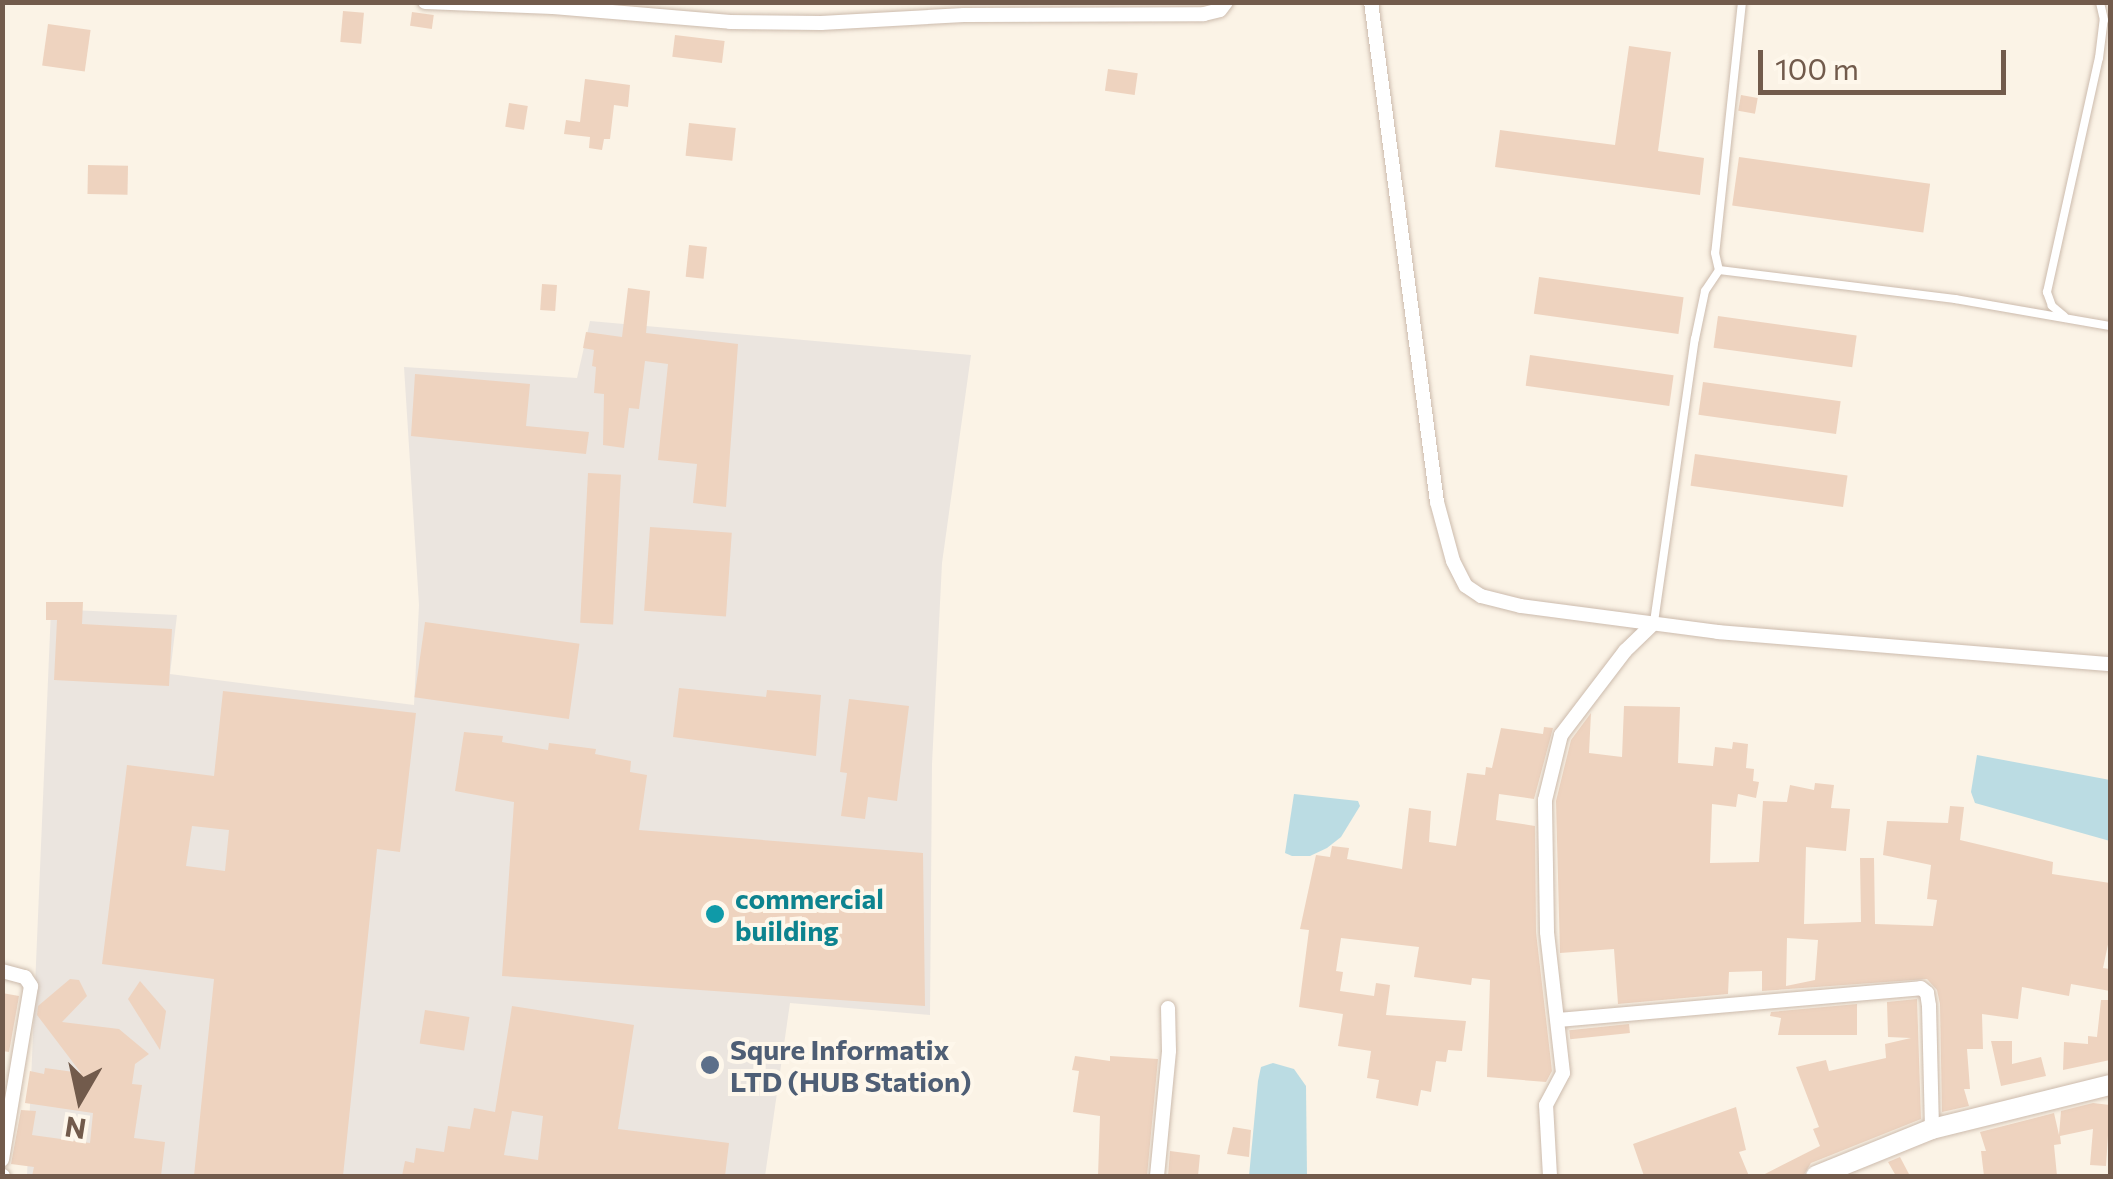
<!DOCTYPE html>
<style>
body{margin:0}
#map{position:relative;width:2113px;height:1179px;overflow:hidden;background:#fbf3e6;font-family:Commissioner,sans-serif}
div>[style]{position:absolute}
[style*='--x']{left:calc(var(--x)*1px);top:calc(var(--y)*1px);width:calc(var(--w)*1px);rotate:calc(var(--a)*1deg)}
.industrial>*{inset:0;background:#ebe5df}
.water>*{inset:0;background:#bbdce3}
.building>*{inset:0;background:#eed3bf;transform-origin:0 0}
.roads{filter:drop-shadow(0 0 2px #ccbbad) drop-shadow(0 0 2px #ccbbad)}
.lane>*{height:8px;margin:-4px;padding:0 4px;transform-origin:4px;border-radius:4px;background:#fff}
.street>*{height:14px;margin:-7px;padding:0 7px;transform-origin:7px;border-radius:7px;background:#fff}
.secondary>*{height:20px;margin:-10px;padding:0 10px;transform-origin:10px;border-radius:10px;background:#fff}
.dots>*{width:28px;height:28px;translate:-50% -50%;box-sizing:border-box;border:5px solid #fef7eb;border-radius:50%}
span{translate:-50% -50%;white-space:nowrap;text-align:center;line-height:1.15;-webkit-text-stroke:8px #fef7eb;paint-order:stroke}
.culture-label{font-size:28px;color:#0d838f;font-weight:700}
.left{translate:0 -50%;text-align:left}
.service-label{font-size:28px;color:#4e5e75;font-weight:700}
.frame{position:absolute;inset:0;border:5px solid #725b4c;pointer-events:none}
.north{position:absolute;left:30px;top:1049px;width:100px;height:100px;-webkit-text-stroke:8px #fef7eb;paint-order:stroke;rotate:189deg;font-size:28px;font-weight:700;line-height:40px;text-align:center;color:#725b4c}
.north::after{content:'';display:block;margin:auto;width:35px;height:45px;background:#725b4c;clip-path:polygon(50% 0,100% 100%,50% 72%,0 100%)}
.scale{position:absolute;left:1758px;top:50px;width:248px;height:45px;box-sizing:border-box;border:5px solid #725b4c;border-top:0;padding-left:12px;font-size:30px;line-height:35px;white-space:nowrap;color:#725b4c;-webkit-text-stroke:8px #fef7eb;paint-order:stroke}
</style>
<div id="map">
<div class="industrial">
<div style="clip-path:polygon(590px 321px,971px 355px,942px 563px,932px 764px,930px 1015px,790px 1003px,765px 1176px,27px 1176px,51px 609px,177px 615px,170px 674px,414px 705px,419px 605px,404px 367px,577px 378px)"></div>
</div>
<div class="water">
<div style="clip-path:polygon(1977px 755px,2110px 780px,2110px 841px,1975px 803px,1971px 792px)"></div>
<div style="clip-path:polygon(1294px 794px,1358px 801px,1360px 806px,1341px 837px,1327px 848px,1310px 856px,1292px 856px,1285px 853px)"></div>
<div style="clip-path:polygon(1273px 1063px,1294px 1069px,1306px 1086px,1307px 1176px,1249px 1176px,1258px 1081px,1261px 1067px)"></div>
</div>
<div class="building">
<div style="left:343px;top:11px;width:21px;height:31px;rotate:5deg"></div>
<div style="left:412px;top:12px;width:22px;height:14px;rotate:8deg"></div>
<div style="left:48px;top:24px;width:43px;height:42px;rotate:8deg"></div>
<div style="left:675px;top:35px;width:50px;height:22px;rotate:7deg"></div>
<div style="clip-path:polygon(1629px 46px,1671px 52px,1658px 151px,1704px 158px,1700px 195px,1495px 167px,1500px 130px,1615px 145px)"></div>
<div style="left:1108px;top:69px;width:30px;height:22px;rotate:8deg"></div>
<div style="clip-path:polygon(585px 79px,630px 85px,628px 107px,614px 105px,610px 139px,604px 139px,602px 150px,589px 148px,590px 137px,564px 134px,566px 120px,580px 122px)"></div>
<div style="left:1741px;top:95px;width:17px;height:16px;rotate:10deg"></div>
<div style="left:509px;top:103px;width:19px;height:24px;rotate:9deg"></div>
<div style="left:689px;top:123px;width:47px;height:33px;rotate:6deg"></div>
<div style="left:1739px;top:157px;width:193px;height:49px;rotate:8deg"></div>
<div style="left:88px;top:165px;width:40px;height:29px;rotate:1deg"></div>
<div style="left:689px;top:245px;width:18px;height:32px;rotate:6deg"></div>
<div style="left:1539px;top:277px;width:146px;height:37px;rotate:8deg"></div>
<div style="left:542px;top:284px;width:15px;height:26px;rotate:4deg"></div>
<div style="clip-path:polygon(628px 288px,650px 291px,646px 333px,738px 344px,726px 507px,693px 503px,697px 464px,658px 460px,668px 364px,645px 361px,639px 409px,629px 408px,624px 448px,603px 445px,604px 394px,594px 393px,596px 367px,592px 366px,594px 350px,583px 348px,586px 332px,622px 337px)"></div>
<div style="left:1718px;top:316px;width:140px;height:32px;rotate:8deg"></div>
<div style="left:1530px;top:355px;width:145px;height:31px;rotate:8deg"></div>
<div style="clip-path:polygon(415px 374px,530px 384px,526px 426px,589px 432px,586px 454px,411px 436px)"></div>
<div style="left:1703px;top:382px;width:139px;height:33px;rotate:8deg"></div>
<div style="left:1695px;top:454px;width:154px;height:32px;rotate:8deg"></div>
<div style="left:588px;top:473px;width:33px;height:150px;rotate:3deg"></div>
<div style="left:650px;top:527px;width:82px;height:84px;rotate:4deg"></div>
<div style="clip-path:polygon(46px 602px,83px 602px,82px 624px,172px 629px,169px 686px,54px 680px,57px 620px,46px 620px)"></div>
<div style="left:425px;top:622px;width:156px;height:76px;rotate:8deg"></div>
<div style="clip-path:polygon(679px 688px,766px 697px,767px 690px,821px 695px,816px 756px,673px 737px)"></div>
<div style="clip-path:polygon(evenodd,223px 691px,416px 713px,400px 852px,377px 849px,343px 1176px,194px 1176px,214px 979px,102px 964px,127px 765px,214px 776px,223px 691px,192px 826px,229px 830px,225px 871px,186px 866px,192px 826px)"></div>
<div style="clip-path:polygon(849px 699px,909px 706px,897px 801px,868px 797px,865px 819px,841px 816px,847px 773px,840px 772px)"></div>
<div style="clip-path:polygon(evenodd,1624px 706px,1680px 707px,1678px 763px,1713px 766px,1715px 747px,1732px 749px,1733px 742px,1748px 744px,1746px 768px,1754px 769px,1753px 781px,1759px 782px,1756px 798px,1738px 794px,1736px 807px,1712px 804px,1710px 863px,1759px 862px,1763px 801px,1787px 802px,1790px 785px,1814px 790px,1815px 783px,1834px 785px,1831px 808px,1850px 809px,1846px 851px,1806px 847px,1804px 924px,1861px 922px,1860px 858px,1874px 858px,1875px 924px,1933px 926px,1937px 900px,1927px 899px,1931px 865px,1883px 855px,1887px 821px,1948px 823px,1950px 806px,1964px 807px,1960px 840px,2053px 862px,2052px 874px,2110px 883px,2110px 935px,2103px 968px,2110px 969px,2110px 991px,2071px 984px,2069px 996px,2022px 987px,2018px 1019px,1982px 1014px,1983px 1049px,1967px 1049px,1970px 1089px,1964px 1089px,1969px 1106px,1942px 1112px,1940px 1004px,1937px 990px,1927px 979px,1762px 991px,1762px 971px,1729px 972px,1728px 994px,1618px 1004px,1614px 949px,1560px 953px,1556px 801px,1571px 740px,1591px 713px,1589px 753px,1622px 757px,1624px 706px,1787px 938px,1818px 940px,1815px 980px,1786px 986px,1787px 938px)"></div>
<div style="clip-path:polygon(1544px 727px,1553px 728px,1534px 799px,1499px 794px,1496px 820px,1535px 826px,1536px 932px,1552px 1071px,1546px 1082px,1487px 1077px,1490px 980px,1472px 978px,1471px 985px,1414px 977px,1419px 947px,1341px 938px,1336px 971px,1343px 972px,1340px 991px,1374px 996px,1376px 983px,1390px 985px,1386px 1015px,1466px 1021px,1462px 1051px,1448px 1050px,1446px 1062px,1436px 1061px,1431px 1092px,1421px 1090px,1418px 1106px,1376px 1098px,1379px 1080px,1367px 1078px,1371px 1051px,1338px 1046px,1343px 1014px,1299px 1007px,1309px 930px,1300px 929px,1316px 855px,1330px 857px,1332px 846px,1349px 848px,1347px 859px,1402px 869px,1409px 808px,1431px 811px,1429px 842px,1456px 846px,1467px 773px,1485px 775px,1486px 767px,1492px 768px,1501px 728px,1543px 734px)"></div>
<div style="clip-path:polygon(464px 732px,503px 736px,502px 742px,548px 750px,549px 743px,596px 749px,595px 754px,631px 761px,630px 772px,647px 775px,639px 830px,923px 853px,925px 1006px,502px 976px,514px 802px,455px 791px)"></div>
<div style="clip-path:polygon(70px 979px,79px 980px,87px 996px,62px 1022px,119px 1029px,149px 1054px,135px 1064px,132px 1084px,142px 1085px,134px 1138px,165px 1142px,161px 1176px,32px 1176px,34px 1167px,11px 1164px,21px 1110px,36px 1111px,32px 1135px,90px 1143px,93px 1113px,25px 1103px,30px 1071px,44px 1074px,45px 1068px,81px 1073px,37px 1015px,38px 1006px)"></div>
<div style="clip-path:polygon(140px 981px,166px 1011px,160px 1050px,128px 999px)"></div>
<div style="clip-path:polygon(2px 993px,19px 996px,9px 1052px,2px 1051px)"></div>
<div style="clip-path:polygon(1917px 999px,1921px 1119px,1811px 1163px,1803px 1176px,1761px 1176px,1820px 1146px,1813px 1129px,1819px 1127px,1796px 1067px,1826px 1060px,1829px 1071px,1886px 1058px,1885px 1044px,1911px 1038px,1888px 1037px,1887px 1002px)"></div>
<div style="clip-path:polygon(2101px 1000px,2110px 1000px,2110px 1060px,2063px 1070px,2064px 1042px,2088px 1044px,2088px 1036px,2097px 1037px)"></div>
<div style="clip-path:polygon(1857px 1004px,1857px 1035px,1778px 1035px,1781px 1018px,1770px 1016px,1771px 1012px)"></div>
<div style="clip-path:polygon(evenodd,512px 1006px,634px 1025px,618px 1129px,729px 1143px,725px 1176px,402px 1176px,405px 1161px,414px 1163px,416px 1148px,444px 1152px,448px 1126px,470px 1129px,474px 1108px,495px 1112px,512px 1006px,512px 1111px,543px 1116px,538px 1160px,504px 1155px,512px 1111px)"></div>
<div style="left:425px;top:1010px;width:45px;height:34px;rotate:9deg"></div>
<div style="left:1629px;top:1024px;width:9px;height:60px;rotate:84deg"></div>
<div style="clip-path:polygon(1991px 1041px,2012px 1041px,2012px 1064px,2041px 1057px,2046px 1076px,2001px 1086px)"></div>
<div style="clip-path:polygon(1075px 1056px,1110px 1061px,1110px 1056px,1158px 1059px,1147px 1176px,1098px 1176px,1100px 1116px,1073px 1112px,1079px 1071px,1072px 1070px)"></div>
<div style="clip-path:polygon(2093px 1103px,2110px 1105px,2106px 1166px,2090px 1165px,2093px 1129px,2060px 1136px,2061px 1144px,2054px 1145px,2057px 1176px,1984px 1176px,1981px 1151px,1986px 1151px,1980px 1132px,2054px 1113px,2059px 1135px,2061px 1111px)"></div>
<div style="clip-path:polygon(1736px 1107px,1746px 1150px,1739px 1152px,1749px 1176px,1644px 1176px,1633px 1144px)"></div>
<div style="clip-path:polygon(1233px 1127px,1251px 1130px,1249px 1157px,1227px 1154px)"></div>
<div style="clip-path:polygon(1170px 1151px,1200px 1155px,1198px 1176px,1168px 1176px)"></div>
<div style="clip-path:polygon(1900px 1157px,1910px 1176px,1896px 1176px,1888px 1162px)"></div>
</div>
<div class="roads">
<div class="lane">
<div style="--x:1742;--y:2;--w:252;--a:96.1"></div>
<div style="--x:1715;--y:253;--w:17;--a:77"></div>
<div style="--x:1719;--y:270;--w:238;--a:7"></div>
<div style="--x:1955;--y:299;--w:157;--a:9.9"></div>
<div style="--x:2064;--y:316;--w:16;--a:-140"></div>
<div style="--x:2052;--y:306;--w:15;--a:-110"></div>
<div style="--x:2047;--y:292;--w:240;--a:-77.5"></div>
<div style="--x:2099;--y:58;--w:38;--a:-83"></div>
<div style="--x:2104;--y:20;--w:18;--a:-103"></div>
<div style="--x:1654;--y:622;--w:286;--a:-81.8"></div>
<div style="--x:1695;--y:339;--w:49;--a:-78.2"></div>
<div style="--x:1705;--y:291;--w:25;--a:-56"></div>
</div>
<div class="street">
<div style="--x:425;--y:2;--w:128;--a:2.2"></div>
<div style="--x:553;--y:7;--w:178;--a:4.8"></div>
<div style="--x:730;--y:22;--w:91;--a:0.6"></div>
<div style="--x:821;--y:23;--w:143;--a:-3.2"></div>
<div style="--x:964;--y:15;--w:240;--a:-0.2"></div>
<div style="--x:1204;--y:14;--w:16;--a:-14"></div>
<div style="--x:1220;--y:10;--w:10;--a:-53"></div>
<div style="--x:1371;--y:2;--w:504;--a:82.48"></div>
<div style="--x:1437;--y:502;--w:61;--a:74.8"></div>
<div style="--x:1453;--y:561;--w:28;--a:63"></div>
<div style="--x:1466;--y:586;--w:18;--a:34"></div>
<div style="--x:1481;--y:596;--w:41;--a:14"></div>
<div style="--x:1521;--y:606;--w:199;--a:7.5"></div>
<div style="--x:1718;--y:632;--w:393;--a:4.7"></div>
<div style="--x:2;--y:971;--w:24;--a:15"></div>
<div style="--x:25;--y:977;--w:11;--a:56"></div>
<div style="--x:31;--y:986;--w:176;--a:99.5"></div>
<div style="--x:1558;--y:1020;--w:364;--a:-5"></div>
<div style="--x:1921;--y:988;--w:8;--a:40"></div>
<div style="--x:1927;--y:993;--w:13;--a:81"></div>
<div style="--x:1929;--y:1006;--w:123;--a:88.6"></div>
<div style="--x:2;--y:1176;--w:1;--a:0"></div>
<div style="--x:1157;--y:1176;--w:126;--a:-84.5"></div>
<div style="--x:1169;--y:1051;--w:43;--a:-91.3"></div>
<div style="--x:1550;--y:1176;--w:71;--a:-93.2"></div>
<div style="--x:1546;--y:1105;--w:36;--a:-62"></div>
<div style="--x:1563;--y:1073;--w:142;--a:-96.5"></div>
<div style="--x:1547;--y:932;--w:132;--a:-90.9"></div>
<div style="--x:1545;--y:800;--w:67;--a:-76.2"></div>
<div style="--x:1561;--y:735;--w:106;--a:-52.7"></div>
<div style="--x:1625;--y:651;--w:40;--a:-44"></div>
</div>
<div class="secondary">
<div style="--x:1816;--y:1176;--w:125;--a:-22.1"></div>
<div style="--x:1932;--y:1129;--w:183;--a:-13.9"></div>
</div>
</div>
<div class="dots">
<div style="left:715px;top:914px;background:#0f9aa8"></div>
<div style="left:710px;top:1065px;background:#5c6f8a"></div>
</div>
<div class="culture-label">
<span class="left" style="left:735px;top:914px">commercial<br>building</span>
</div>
<div class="service-label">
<span class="left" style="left:730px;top:1065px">Squre Informatix<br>LTD (HUB Station)</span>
</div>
<div class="frame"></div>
<div class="north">N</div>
<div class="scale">100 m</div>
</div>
